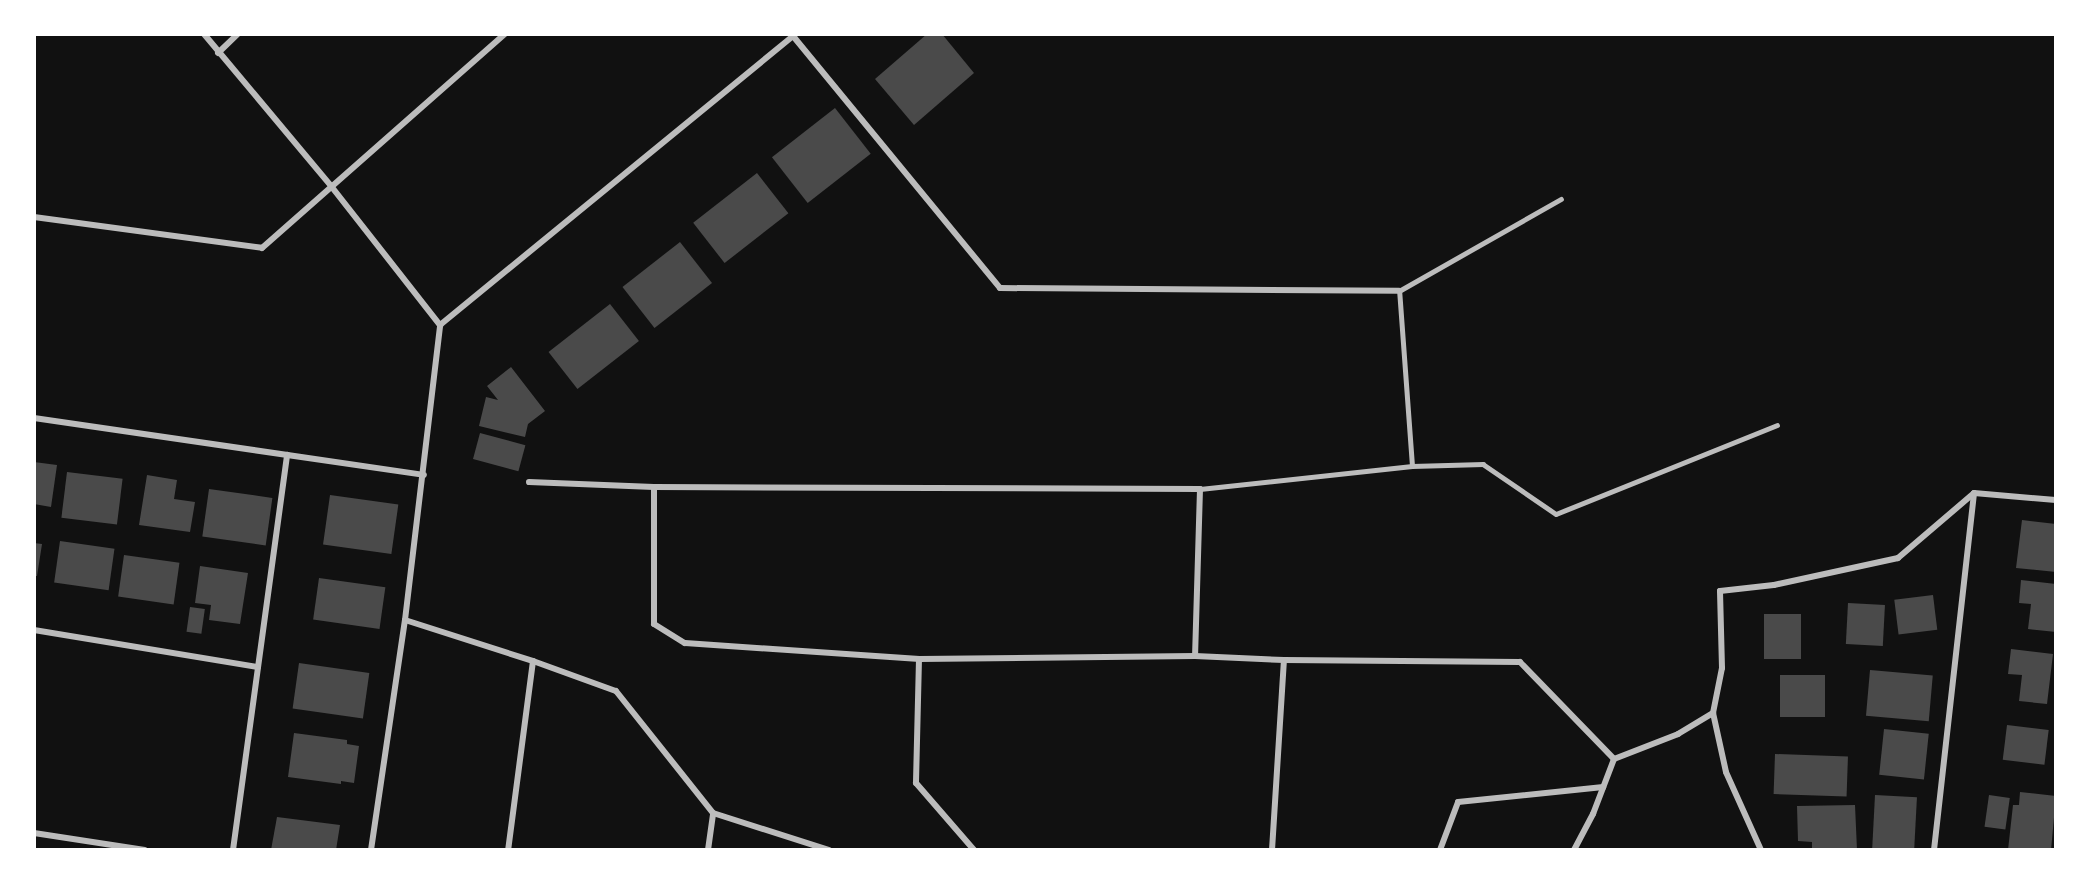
<!DOCTYPE html>
<style>
body{margin:0}
#map{position:relative;width:2090px;height:884px;overflow:hidden;background:#111;font-family:"Source Sans 3",sans-serif}
div>[style]{position:absolute}
[style*='--x']{left:calc(var(--x)*1px);top:calc(var(--y)*1px);width:calc(var(--w)*1px);rotate:calc(var(--a)*1deg)}
.building>*{inset:0;background:#4a4a4a;transform-origin:0 0}
.service>*{height:4.5px;margin:-2.25px;padding:0 2.25px;transform-origin:2.25px;border-radius:2.25px;background:#bcbcbc}
.minor>*{height:6px;margin:-3px;padding:0 3px;transform-origin:3px;border-radius:3px;background:#bcbcbc}
span{translate:-50% -50%;white-space:nowrap;text-align:center;line-height:1.15;-webkit-text-stroke:6px #fff;paint-order:stroke}
.frame{position:absolute;inset:0;border:36px solid #fff;pointer-events:none}
</style>
<div id="map">
<div class="building">
<div style="clip-path:polygon(927px 34px,942px 34px,974px 73px,914px 125px,875px 79px)"></div>
<div style="left:835px;top:108px;width:58px;height:80px;rotate:52deg"></div>
<div style="left:757px;top:173px;width:51px;height:81px;rotate:52deg"></div>
<div style="left:680px;top:242px;width:52px;height:73px;rotate:52deg"></div>
<div style="left:610px;top:304px;width:47px;height:78px;rotate:52deg"></div>
<div style="clip-path:polygon(511px 367px,545px 411px,528px 424px,525px 437px,479px 426px,486px 397px,498px 400px,487px 386px)"></div>
<div style="left:480px;top:433px;width:47px;height:27px;rotate:15deg"></div>
<div style="clip-path:polygon(34px 462px,57px 465px,51px 507px,34px 504px)"></div>
<div style="left:67px;top:472px;width:56px;height:46px;rotate:7deg"></div>
<div style="clip-path:polygon(147px 475px,177px 480px,174px 499px,195px 502px,190px 532px,139px 525px)"></div>
<div style="left:209px;top:489px;width:64px;height:48px;rotate:8deg"></div>
<div style="left:330px;top:495px;width:69px;height:50px;rotate:8deg"></div>
<div style="clip-path:polygon(2022px 520px,2056px 524px,2056px 572px,2016px 568px)"></div>
<div style="left:60px;top:541px;width:55px;height:42px;rotate:8deg"></div>
<div style="clip-path:polygon(34px 543px,42px 544px,37px 576px,34px 576px)"></div>
<div style="left:124px;top:555px;width:56px;height:42px;rotate:8deg"></div>
<div style="clip-path:polygon(200px 566px,248px 573px,240px 624px,209px 620px,211px 605px,195px 603px)"></div>
<div style="left:319px;top:578px;width:67px;height:42px;rotate:8deg"></div>
<div style="clip-path:polygon(2021px 580px,2056px 584px,2056px 632px,2028px 629px,2031px 604px,2019px 603px)"></div>
<div style="left:1933px;top:595px;width:35px;height:39px;rotate:83deg"></div>
<div style="left:1848px;top:603px;width:37px;height:41px;rotate:3deg"></div>
<div style="left:190px;top:607px;width:15px;height:25px;rotate:8deg"></div>
<div style="left:1764px;top:614px;width:37px;height:45px"></div>
<div style="clip-path:polygon(2011px 649px,2053px 654px,2047px 704px,2019px 701px,2022px 675px,2008px 674px)"></div>
<div style="left:299px;top:663px;width:71px;height:46px;rotate:8deg"></div>
<div style="left:1870px;top:670px;width:63px;height:46px;rotate:5deg"></div>
<div style="left:1780px;top:675px;width:45px;height:42px"></div>
<div style="left:2007px;top:725px;width:42px;height:35px;rotate:7deg"></div>
<div style="left:1884px;top:729px;width:45px;height:46px;rotate:6deg"></div>
<div style="clip-path:polygon(294px 733px,347px 740px,347px 744px,359px 746px,354px 783px,341px 781px,341px 784px,288px 777px)"></div>
<div style="left:1775px;top:754px;width:73px;height:40px;rotate:2deg"></div>
<div style="clip-path:polygon(2020px 792px,2056px 796px,2051px 850px,2008px 850px,2013px 805px,2019px 805px)"></div>
<div style="left:1875px;top:795px;width:42px;height:55px;rotate:3deg"></div>
<div style="left:1989px;top:795px;width:21px;height:32px;rotate:8deg"></div>
<div style="clip-path:polygon(1855px 805px,1857px 850px,1812px 850px,1812px 842px,1798px 841px,1797px 806px)"></div>
<div style="clip-path:polygon(277px 817px,340px 825px,336px 850px,271px 850px)"></div>
</div>
<div class="service">
<div style="--x:1412;--y:466;--w:175;--a:-94.2"></div>
<div style="--x:1399;--y:291;--w:186;--a:-29.6"></div>
<div style="--x:1200;--y:489;--w:213;--a:-6.2"></div>
<div style="--x:1412;--y:466;--w:71;--a:-1.6"></div>
<div style="--x:1483;--y:464;--w:88;--a:34.4"></div>
<div style="--x:1556;--y:514;--w:238;--a:-21.9"></div>
</div>
<div class="minor">
<div style="--x:204;--y:34;--w:198;--a:50.1"></div>
<div style="--x:331;--y:186;--w:177;--a:51.9"></div>
<div style="--x:793;--y:36;--w:326;--a:50.6"></div>
<div style="--x:1000;--y:288;--w:399;--a:0.4"></div>
<div style="--x:218;--y:53;--w:28;--a:-44"></div>
<div style="--x:34;--y:217;--w:230;--a:7.7"></div>
<div style="--x:262;--y:248;--w:324;--a:-41.4"></div>
<div style="--x:34;--y:418;--w:394;--a:8.3"></div>
<div style="--x:529;--y:482;--w:125;--a:2.3"></div>
<div style="--x:654;--y:487;--w:546;--a:0.21"></div>
<div style="--x:1200;--y:489;--w:167;--a:91.7"></div>
<div style="--x:654;--y:487;--w:137;--a:90"></div>
<div style="--x:654;--y:624;--w:36;--a:32"></div>
<div style="--x:685;--y:643;--w:235;--a:3.9"></div>
<div style="--x:919;--y:659;--w:276;--a:-0.6"></div>
<div style="--x:1195;--y:656;--w:89;--a:2.6"></div>
<div style="--x:1284;--y:660;--w:236;--a:0.5"></div>
<div style="--x:1520;--y:662;--w:135;--a:45.9"></div>
<div style="--x:405;--y:620;--w:134;--a:17.8"></div>
<div style="--x:533;--y:661;--w:191;--a:97.5"></div>
<div style="--x:34;--y:630;--w:227;--a:9.4"></div>
<div style="--x:919;--y:659;--w:124;--a:91.4"></div>
<div style="--x:916;--y:783;--w:89;--a:49.1"></div>
<div style="--x:533;--y:661;--w:88;--a:19.9"></div>
<div style="--x:616;--y:691;--w:156;--a:51.5"></div>
<div style="--x:713;--y:813;--w:122;--a:17.7"></div>
<div style="--x:34;--y:833;--w:112;--a:8.7"></div>
<div style="--x:233;--y:850;--w:399;--a:-82.2"></div>
<div style="--x:371;--y:850;--w:232;--a:-81.6"></div>
<div style="--x:405;--y:620;--w:297;--a:-83.2"></div>
<div style="--x:440;--y:325;--w:459;--a:-39.3"></div>
<div style="--x:708;--y:850;--w:37;--a:-82"></div>
<div style="--x:1272;--y:850;--w:190;--a:-86.4"></div>
<div style="--x:1440;--y:850;--w:51;--a:-69.4"></div>
<div style="--x:1458;--y:802;--w:146;--a:-5.9"></div>
<div style="--x:1574;--y:850;--w:41;--a:-62.2"></div>
<div style="--x:1593;--y:814;--w:59;--a:-69.1"></div>
<div style="--x:1614;--y:759;--w:69;--a:-21.3"></div>
<div style="--x:1678;--y:734;--w:41;--a:-31"></div>
<div style="--x:1761;--y:850;--w:85;--a:-114.2"></div>
<div style="--x:1726;--y:772;--w:60;--a:-102.4"></div>
<div style="--x:1713;--y:713;--w:46;--a:-78.7"></div>
<div style="--x:1722;--y:668;--w:77;--a:-91.5"></div>
<div style="--x:1720;--y:591;--w:54;--a:-6.3"></div>
<div style="--x:1774;--y:585;--w:127;--a:-12.3"></div>
<div style="--x:1898;--y:558;--w:100;--a:-40.5"></div>
<div style="--x:1974;--y:493;--w:82;--a:4.9"></div>
<div style="--x:1934;--y:850;--w:359;--a:-83.6"></div>
</div>
<div class="frame"></div>
</div>
